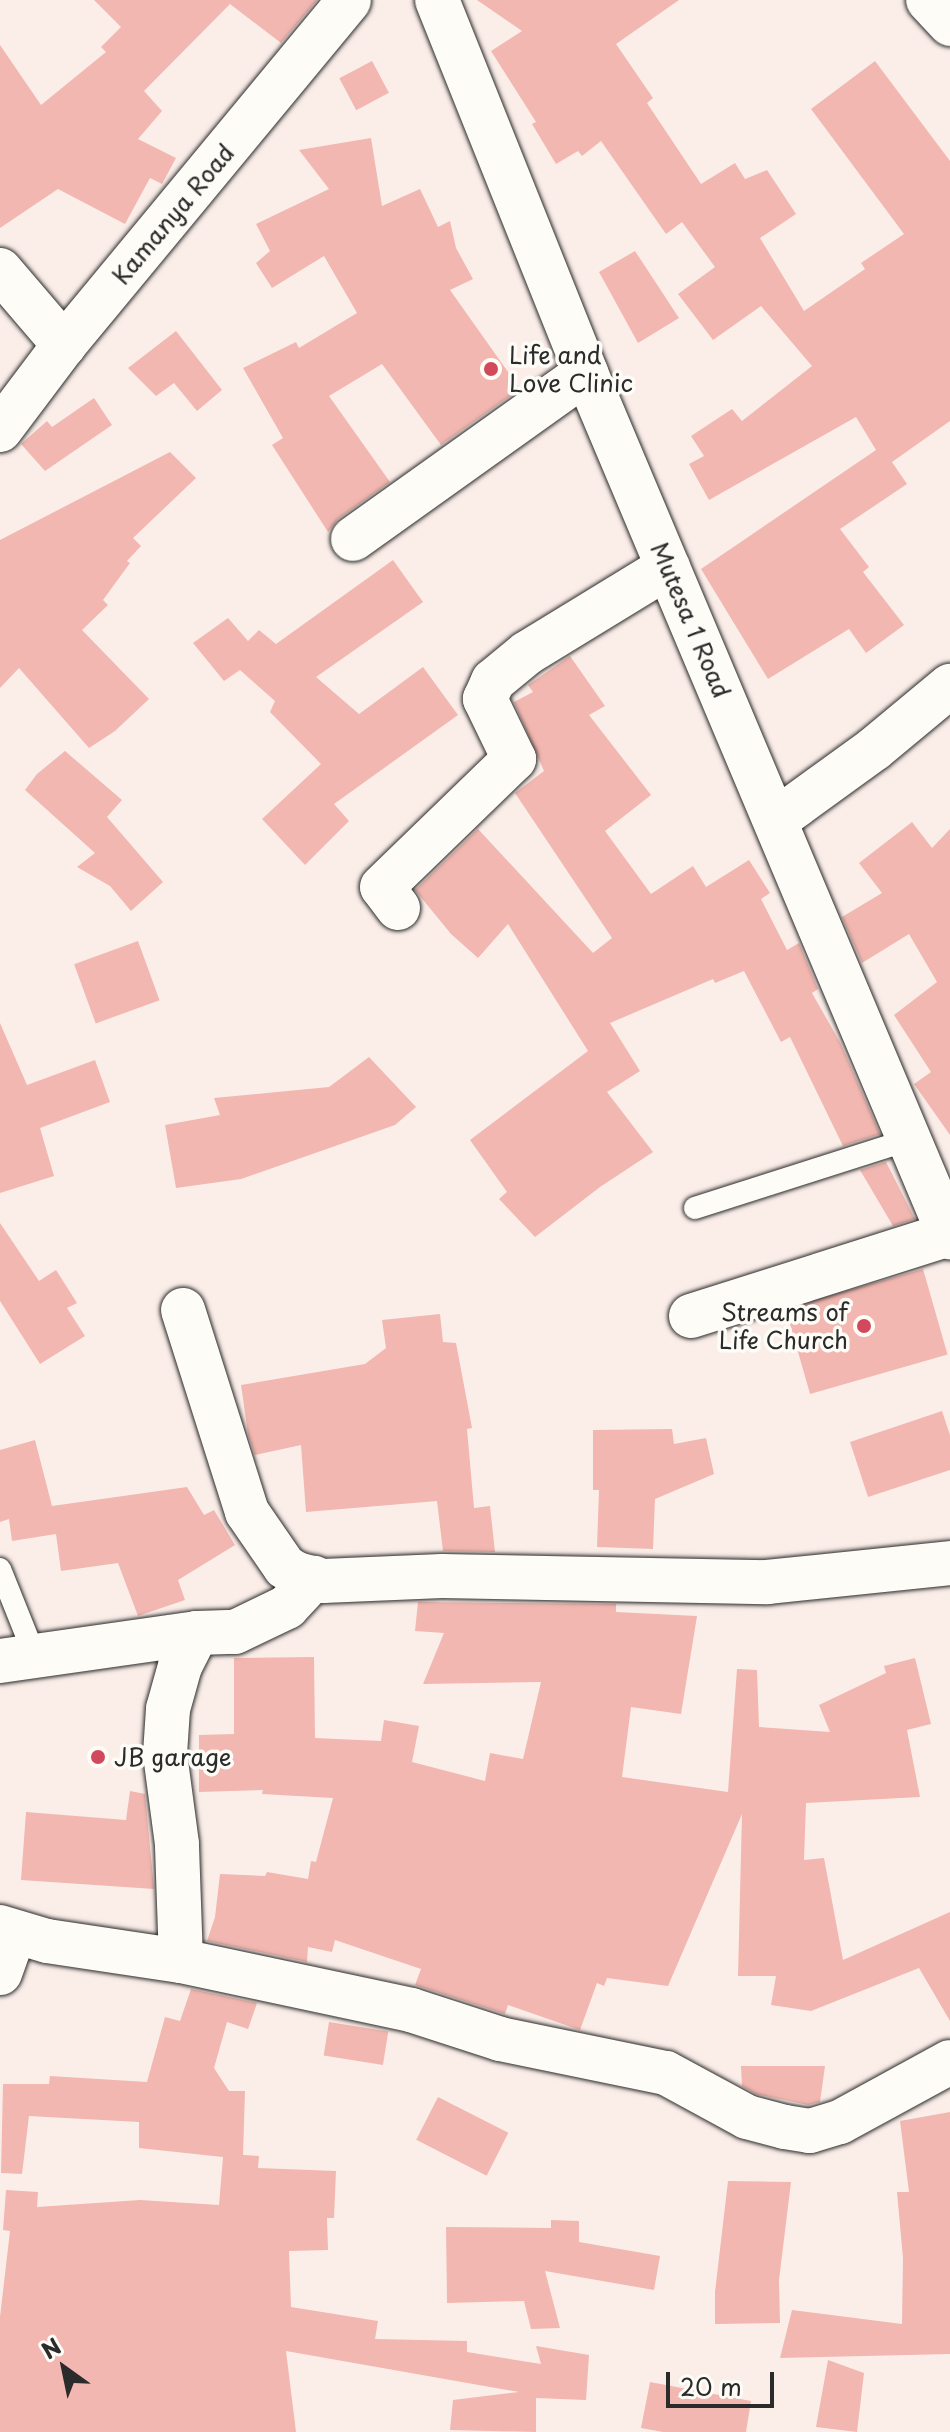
<!DOCTYPE html>
<style>
body{margin:0}
#map{position:relative;width:950px;height:2432px;overflow:hidden;background:#fbeee9;font-family:"Playpen Sans",sans-serif}
div>[style]{position:absolute}
[style*='--x']{left:calc(var(--x)*1px);top:calc(var(--y)*1px);width:calc(var(--w)*1px);rotate:calc(var(--a)*1deg)}
.building>*{inset:0;background:#f2b7b0;transform-origin:0 0}
.roads{filter:drop-shadow(0 0 2px #2b2b2b) drop-shadow(0 0 2px #2b2b2b)}
.service>*{height:22px;margin:-11px;padding:0 11px;transform-origin:11px;border-radius:11px;background:#fdfcf7}
.minor>*{height:44px;margin:-22px;padding:0 22px;transform-origin:22px;border-radius:22px;background:#fdfcf7}
.tertiary>*{height:44px;margin:-22px;padding:0 22px;transform-origin:22px;border-radius:22px;background:#fdfcf7}
.dots>*{width:22px;height:22px;translate:-50% -50%;box-sizing:border-box;border:4px solid #fdfcf7;border-radius:50%}
span{translate:-50% -50%;white-space:nowrap;text-align:center;line-height:1.15;-webkit-text-stroke:7px #fdfcf7;paint-order:stroke}
.street-label{font-size:24px;color:#2b2b2b}
.poi-label{font-size:24px;color:#2b2b2b}
.left{translate:0 -50%;text-align:left}
.right{translate:-100% -50%;text-align:right}
.north{position:absolute;left:24px;top:2328px;width:80px;height:80px;-webkit-text-stroke:6px #fdfcf7;paint-order:stroke;rotate:327deg;font-size:22px;font-weight:700;line-height:32px;text-align:center;color:#2b2b2b}
.north::after{content:'';display:block;margin:auto;width:28px;height:36px;background:#2b2b2b;clip-path:polygon(50% 0,100% 100%,50% 72%,0 100%)}
.scale{position:absolute;left:666px;top:2372px;width:108px;height:36px;box-sizing:border-box;border:4px solid #2b2b2b;border-top:0;padding-left:10px;font-size:24px;line-height:28px;white-space:nowrap;color:#2b2b2b;-webkit-text-stroke:6px #fdfcf7;paint-order:stroke}
</style>
<div id="map">
<div class="building">
<div style="clip-path:polygon(94px 0,317px 0,281px 43px,230px 4px,144px 91px,162px 111px,138px 139px,176px 158px,162px 184px,150px 178px,125px 224px,58px 189px,0 228px,0 45px,41px 105px,106px 52px,101px 47px,121px 27px)"></div>
<div style="clip-path:polygon(477px 0,679px 0,616px 44px,653px 98px,647px 103px,701px 184px,735px 163px,745px 179px,767px 170px,796px 214px,760px 238px,804px 311px,865px 269px,861px 263px,904px 234px,811px 109px,875px 61px,950px 161px,950px 421px,892px 462px,907px 484px,840px 529px,869px 567px,863px 572px,904px 625px,866px 653px,849px 629px,768px 679px,701px 569px,876px 450px,856px 417px,709px 500px,689px 464px,704px 456px,691px 436px,732px 409px,742px 421px,812px 366px,761px 306px,713px 340px,678px 294px,715px 267px,682px 222px,666px 234px,601px 141px,582px 156px,578px 151px,556px 164px,532px 124px,536px 122px,491px 51px,522px 31px)"></div>
<div style="left:372px;top:61px;width:36px;height:37px;rotate:62deg"></div>
<div style="clip-path:polygon(371px 138px,382px 206px,420px 189px,438px 227px,450px 221px,456px 248px,473px 279px,450px 290px,520px 389px,441px 445px,382px 364px,329px 396px,390px 482px,338px 519px,328px 532px,272px 445px,283px 438px,243px 368px,296px 342px,299px 348px,357px 313px,324px 256px,272px 288px,256px 263px,270px 251px,256px 224px,329px 189px,299px 150px)"></div>
<div style="clip-path:polygon(635px 251px,679px 318px,638px 343px,599px 272px)"></div>
<div style="clip-path:polygon(176px 331px,222px 390px,197px 411px,174px 383px,156px 396px,128px 368px)"></div>
<div style="clip-path:polygon(94px 398px,112px 425px,45px 471px,21px 444px,47px 421px,52px 427px)"></div>
<div style="clip-path:polygon(170px 452px,196px 478px,133px 538px,141px 546px,127px 561px,130px 563px,103px 600px,108px 605px,82px 630px,149px 699px,115px 731px,89px 748px,19px 668px,0 688px,0 540px)"></div>
<div style="clip-path:polygon(393px 560px,423px 602px,316px 677px,359px 714px,423px 667px,458px 715px,334px 804px,349px 821px,305px 865px,262px 819px,321px 764px,270px 712px,275px 701px,240px 670px,224px 681px,193px 643px,228px 618px,248px 641px,259px 630px,276px 644px)"></div>
<div style="clip-path:polygon(570px 656px,605px 706px,589px 715px,651px 795px,605px 831px,651px 894px,693px 866px,706px 887px,749px 860px,770px 893px,761px 899px,787px 950px,799px 943px,818px 989px,812px 993px,841px 1044px,880px 1134px,843px 1146px,790px 1037px,781px 1042px,744px 971px,715px 983px,713px 979px,610px 1023px,640px 1071px,607px 1092px,653px 1152px,600px 1187px,535px 1237px,499px 1199px,507px 1192px,470px 1140px,588px 1051px,508px 924px,478px 958px,451px 934px,415px 890px,478px 829px,593px 953px,612px 938px,515px 793px,544px 771px,514px 702px,533px 692px,528px 685px)"></div>
<div style="clip-path:polygon(65px 751px,122px 800px,107px 817px,163px 882px,131px 911px,110px 886px,77px 867px,95px 853px,25px 790px,37px 774px)"></div>
<div style="clip-path:polygon(912px 822px,932px 848px,950px 829px,950px 1135px,914px 1084px,931px 1072px,894px 1015px,937px 982px,909px 934px,862px 963px,842px 917px,882px 893px,859px 863px)"></div>
<div style="left:138px;top:941px;width:63px;height:68px;rotate:70deg"></div>
<div style="clip-path:polygon(0 1023px,27px 1085px,95px 1060px,110px 1102px,40px 1128px,54px 1176px,0 1193px)"></div>
<div style="clip-path:polygon(369px 1057px,416px 1107px,395px 1125px,241px 1179px,176px 1188px,165px 1125px,220px 1115px,214px 1098px,329px 1087px)"></div>
<div style="clip-path:polygon(886px 1162px,915px 1219px,893px 1226px,860px 1170px)"></div>
<div style="clip-path:polygon(0 1223px,39px 1281px,56px 1270px,77px 1303px,67px 1308px,85px 1336px,40px 1364px,0 1301px)"></div>
<div style="left:923px;top:1269px;width:89px;height:143px;rotate:74deg"></div>
<div style="clip-path:polygon(440px 1314px,443px 1342px,456px 1343px,472px 1428px,467px 1429px,474px 1508px,490px 1506px,495px 1552px,443px 1551px,437px 1501px,306px 1512px,301px 1445px,255px 1455px,248px 1434px,241px 1385px,365px 1364px,386px 1348px,382px 1320px)"></div>
<div style="clip-path:polygon(942px 1411px,950px 1435px,950px 1470px,868px 1497px,850px 1442px)"></div>
<div style="clip-path:polygon(672px 1429px,674px 1444px,706px 1438px,714px 1474px,655px 1499px,653px 1549px,597px 1547px,599px 1490px,593px 1490px,593px 1430px)"></div>
<div style="clip-path:polygon(35px 1440px,52px 1506px,187px 1487px,204px 1515px,214px 1510px,235px 1545px,178px 1580px,185px 1600px,138px 1616px,118px 1563px,61px 1571px,56px 1534px,12px 1541px,9px 1519px,0 1522px,0 1450px)"></div>
<div style="clip-path:polygon(418px 1602px,616px 1604px,616px 1612px,697px 1616px,681px 1714px,631px 1707px,622px 1777px,728px 1792px,737px 1669px,757px 1670px,759px 1727px,830px 1732px,819px 1705px,886px 1673px,884px 1666px,915px 1658px,931px 1724px,907px 1730px,920px 1797px,806px 1803px,804px 1860px,824px 1858px,843px 1960px,950px 1912px,950px 2021px,919px 1968px,811px 2011px,771px 2005px,776px 1976px,738px 1976px,742px 1814px,668px 1986px,607px 1978px,604px 1986px,597px 1983px,580px 2030px,508px 2005px,505px 2014px,415px 1985px,421px 1969px,335px 1940px,332px 1952px,308px 1947px,307px 1962px,207px 1941px,215px 1917px,220px 1874px,265px 1876px,267px 1872px,308px 1879px,311px 1861px,316px 1862px,333px 1798px,262px 1794px,263px 1790px,199px 1792px,199px 1735px,234px 1734px,234px 1658px,314px 1657px,315px 1738px,381px 1741px,384px 1720px,419px 1726px,412px 1762px,485px 1781px,490px 1753px,523px 1759px,541px 1682px,423px 1684px,444px 1633px,415px 1631px)"></div>
<div style="clip-path:polygon(130px 1791px,145px 1794px,154px 1889px,21px 1880px,26px 1812px,126px 1820px)"></div>
<div style="clip-path:polygon(191px 1989px,257px 2003px,248px 2029px,227px 2022px,214px 2068px,229px 2091px,245px 2091px,243px 2155px,259px 2156px,258px 2168px,336px 2171px,334px 2218px,327px 2218px,328px 2250px,289px 2251px,291px 2307px,378px 2321px,375px 2339px,467px 2341px,467px 2352px,541px 2364px,536px 2346px,589px 2355px,586px 2400px,536px 2398px,536px 2432px,450px 2430px,453px 2400px,519px 2392px,286px 2351px,296px 2432px,0 2432px,0 2317px,10px 2231px,3px 2230px,6px 2190px,38px 2192px,37px 2207px,140px 2200px,219px 2205px,223px 2157px,139px 2148px,139px 2122px,29px 2116px,22px 2174px,1px 2173px,3px 2084px,49px 2084px,50px 2076px,147px 2082px,165px 2017px,180px 2021px)"></div>
<div style="left:329px;top:2022px;width:60px;height:34px;rotate:9deg"></div>
<div style="clip-path:polygon(741px 2066px,825px 2066px,820px 2102px,808px 2105px,756px 2094px,742px 2086px)"></div>
<div style="left:438px;top:2097px;width:79px;height:48px;rotate:27deg"></div>
<div style="clip-path:polygon(950px 2112px,950px 2354px,780px 2358px,792px 2310px,902px 2324px,903px 2258px,897px 2192px,909px 2192px,900px 2121px)"></div>
<div style="clip-path:polygon(728px 2181px,791px 2182px,779px 2280px,780px 2323px,715px 2324px,715px 2292px)"></div>
<div style="clip-path:polygon(551px 2220px,579px 2221px,579px 2242px,660px 2256px,654px 2290px,545px 2271px,560px 2328px,531px 2329px,524px 2301px,447px 2303px,446px 2227px,551px 2228px)"></div>
<div style="clip-path:polygon(828px 2360px,864px 2373px,857px 2432px,816px 2427px)"></div>
<div style="clip-path:polygon(650px 2382px,751px 2401px,746px 2432px,663px 2432px,641px 2428px)"></div>
</div>
<div class="roads">
<div class="service">
<div style="--x:695;--y:1208;--w:224;--a:-17.7"></div>
<div style="--x:0;--y:1569;--w:92;--a:68.2"></div>
</div>
<div class="minor">
<div style="--x:437;--y:0;--w:402;--a:68.2"></div>
<div style="--x:586;--y:373;--w:938;--a:67.15"></div>
<div style="--x:928;--y:0;--w:33;--a:47"></div>
<div style="--x:0;--y:270;--w:99;--a:49.5"></div>
<div style="--x:353;--y:539;--w:286;--a:-35.5"></div>
<div style="--x:776;--y:820;--w:121;--a:-35.9"></div>
<div style="--x:874;--y:749;--w:99;--a:-39.7"></div>
<div style="--x:398;--y:908;--w:26;--a:-127"></div>
<div style="--x:382;--y:887;--w:184;--a:-44.1"></div>
<div style="--x:514;--y:759;--w:67;--a:-115.8"></div>
<div style="--x:485;--y:699;--w:20;--a:-66"></div>
<div style="--x:493;--y:681;--w:44;--a:-39.5"></div>
<div style="--x:527;--y:653;--w:165;--a:-31.4"></div>
<div style="--x:183;--y:1310;--w:212;--a:72.4"></div>
<div style="--x:247;--y:1512;--w:67;--a:55.4"></div>
<div style="--x:285;--y:1567;--w:14;--a:30"></div>
<div style="--x:297;--y:1574;--w:27;--a:15"></div>
<div style="--x:323;--y:1581;--w:119;--a:-2.4"></div>
<div style="--x:442;--y:1576;--w:325;--a:1.1"></div>
<div style="--x:767;--y:1582;--w:184;--a:-5.9"></div>
<div style="--x:691;--y:1316;--w:271;--a:-17.6"></div>
<div style="--x:0;--y:1661;--w:199;--a:-8.1"></div>
<div style="--x:197;--y:1633;--w:38;--a:-2"></div>
<div style="--x:235;--y:1632;--w:58;--a:-25.7"></div>
<div style="--x:287;--y:1607;--w:40;--a:-47"></div>
<div style="--x:0;--y:1927;--w:49;--a:16.6"></div>
<div style="--x:47;--y:1941;--w:135;--a:8.5"></div>
<div style="--x:181;--y:1961;--w:235;--a:12"></div>
<div style="--x:411;--y:2010;--w:94;--a:18"></div>
<div style="--x:500;--y:2039;--w:169;--a:11.6"></div>
<div style="--x:666;--y:2073;--w:92;--a:28.5"></div>
<div style="--x:747;--y:2117;--w:39;--a:15"></div>
<div style="--x:785;--y:2127;--w:25;--a:9"></div>
<div style="--x:810;--y:2131;--w:31;--a:-17"></div>
<div style="--x:840;--y:2122;--w:125;--a:-28.6"></div>
<div style="--x:181;--y:1961;--w:117;--a:-92"></div>
<div style="--x:177;--y:1844;--w:91;--a:-97.6"></div>
<div style="--x:165;--y:1754;--w:45;--a:-86.2"></div>
<div style="--x:168;--y:1709;--w:45;--a:-74.4"></div>
<div style="--x:180;--y:1666;--w:37;--a:-63"></div>
<div style="--x:0;--y:1973;--w:41;--a:-70.3"></div>
</div>
<div class="tertiary">
<div style="--x:0;--y:430;--w:106;--a:-53"></div>
<div style="--x:64;--y:345;--w:447;--a:-50.4"></div>
</div>
</div>
<div class="dots">
<div style="left:491px;top:369px;background:#d1495b"></div>
<div style="left:864px;top:1326px;background:#d1495b"></div>
<div style="left:98px;top:1757px;background:#d1495b"></div>
</div>
<div class="street-label">
<span style="left:173px;top:214px;rotate:-50deg">Kamanya Road</span>
<span style="left:691px;top:620px;rotate:67deg">Mutesa 1 Road</span>
</div>
<div class="poi-label">
<span class="left" style="left:509px;top:369px">Life and<br>Love Clinic</span>
<span class="right" style="left:848px;top:1326px">Streams of<br>Life Church</span>
<span class="left" style="left:114px;top:1757px">JB garage</span>
</div>
<div class="north">N</div>
<div class="scale">20 m</div>
</div>
